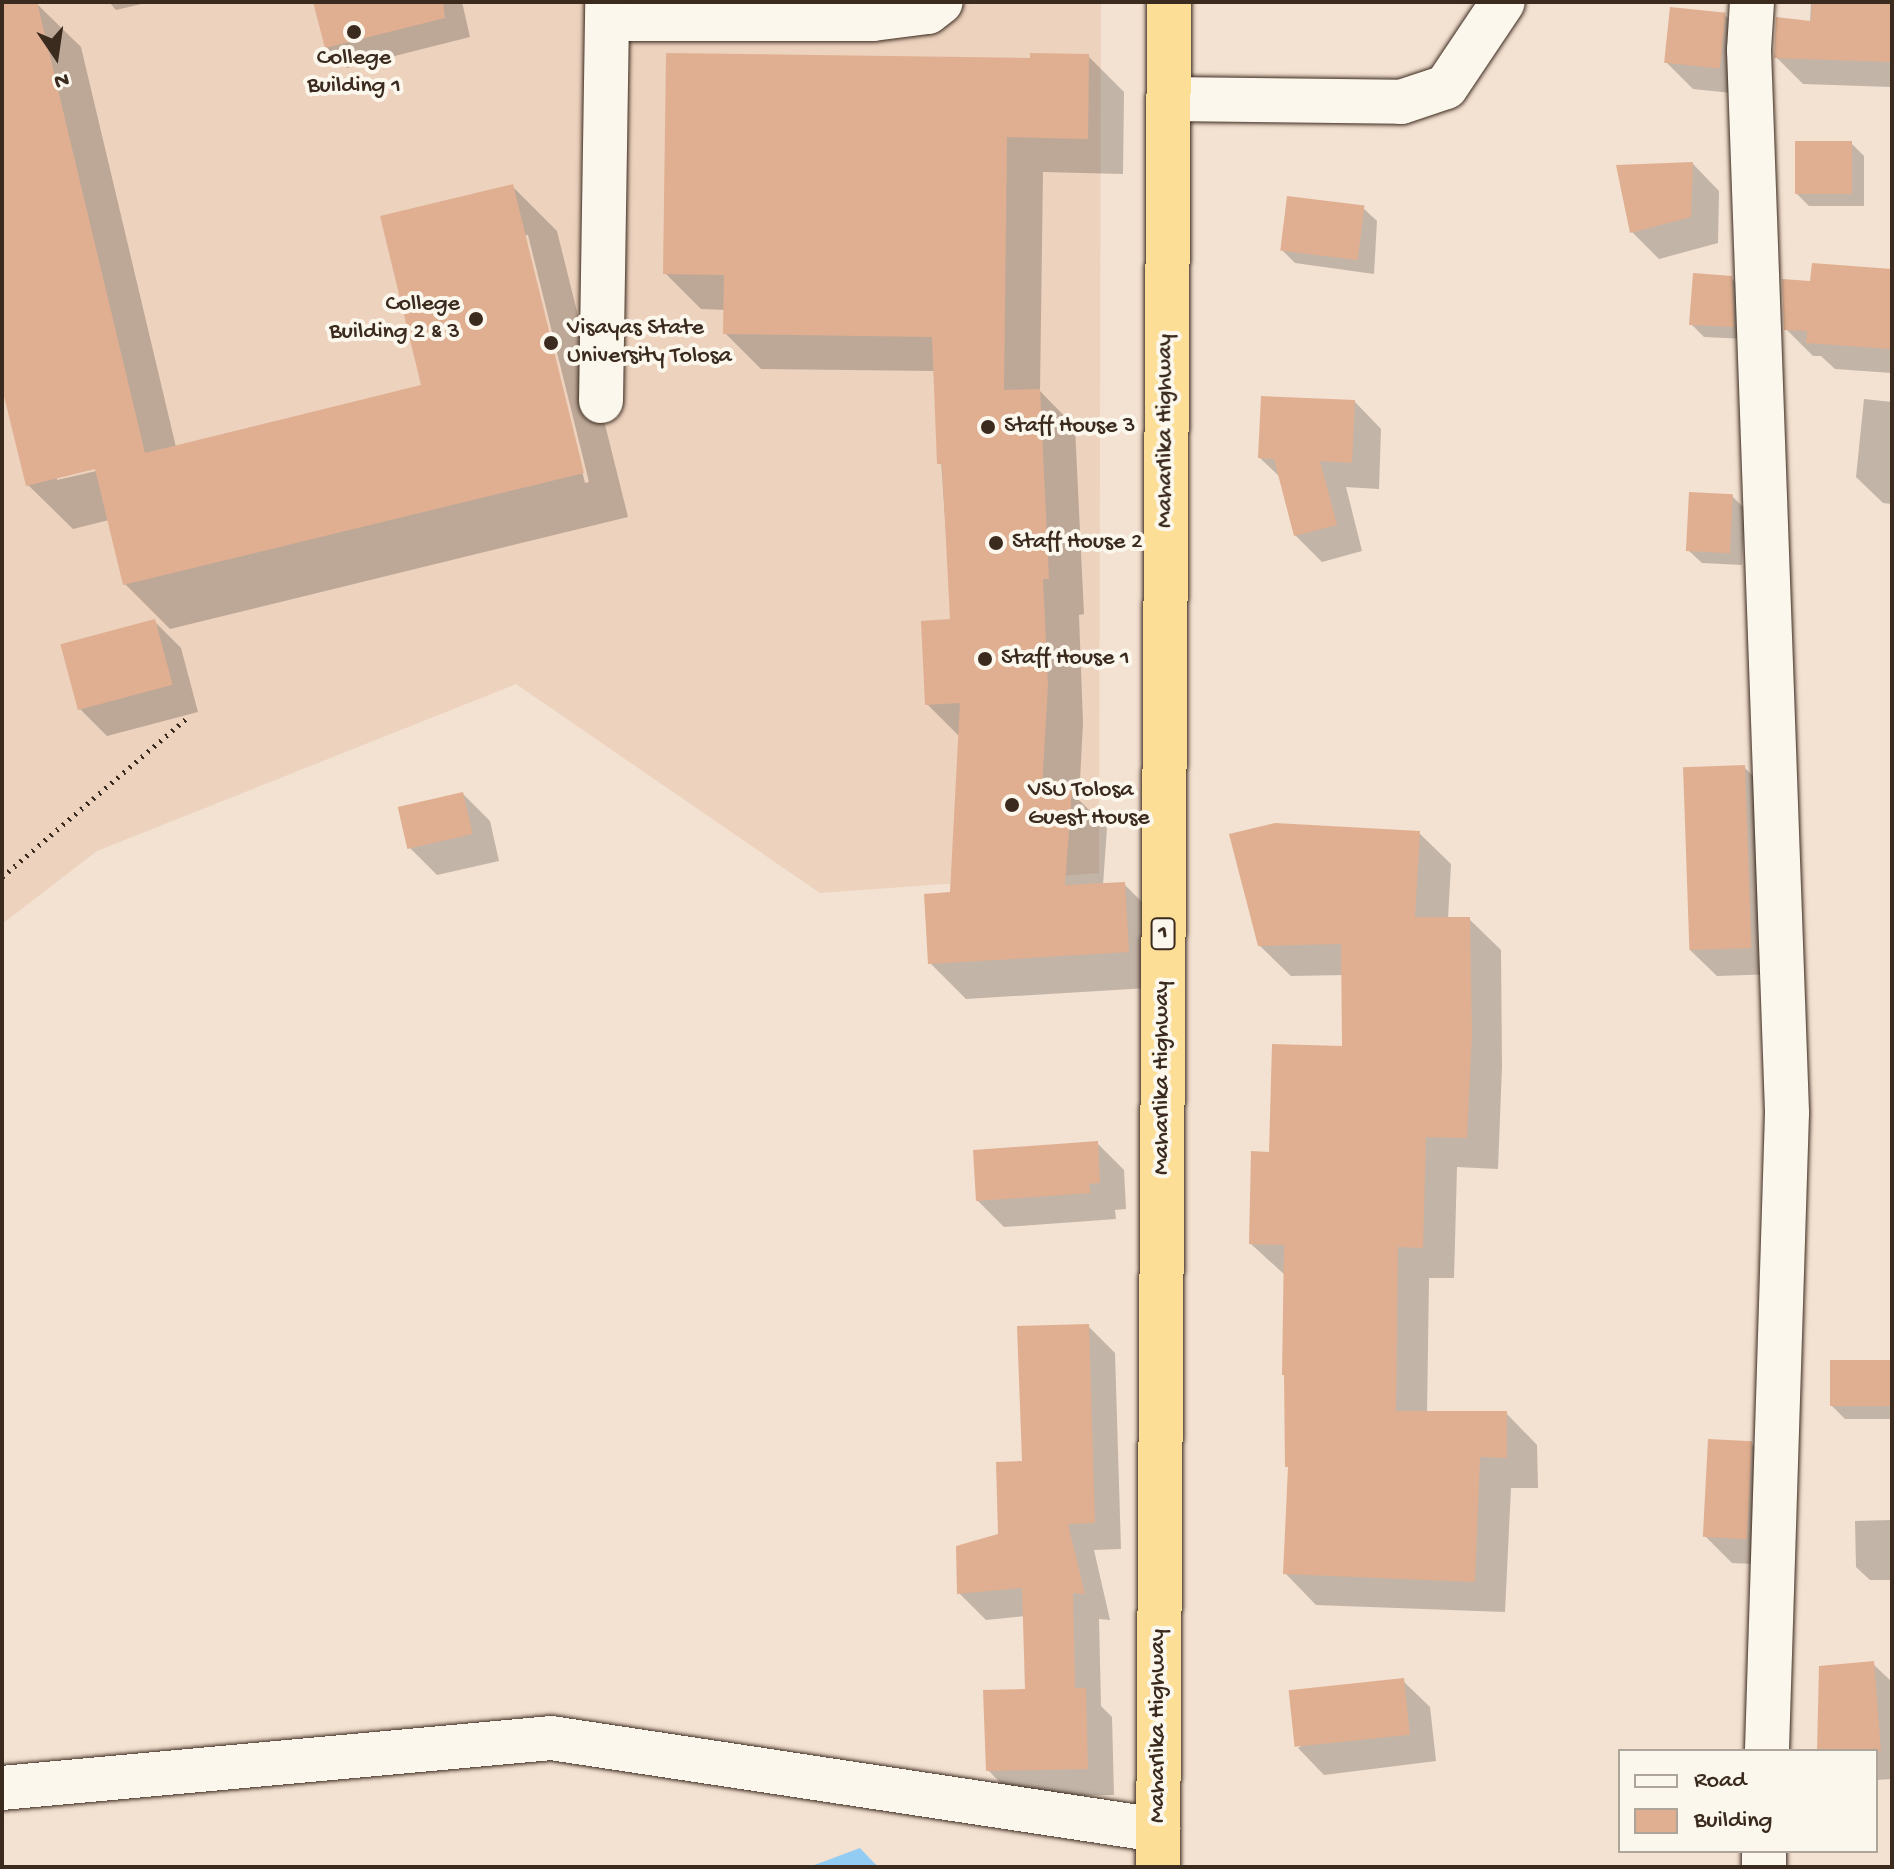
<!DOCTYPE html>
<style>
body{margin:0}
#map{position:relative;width:1894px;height:1869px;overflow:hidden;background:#f3e1d1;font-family:"Gochi Hand",sans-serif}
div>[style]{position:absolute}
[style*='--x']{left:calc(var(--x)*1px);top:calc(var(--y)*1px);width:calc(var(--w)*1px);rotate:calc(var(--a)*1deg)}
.built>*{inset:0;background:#edd2be}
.water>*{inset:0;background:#93ccf2}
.shadow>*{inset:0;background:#0003}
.building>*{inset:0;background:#e0af91;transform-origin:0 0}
.path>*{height:5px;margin-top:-2.5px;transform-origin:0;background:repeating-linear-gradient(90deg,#3b2a1e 0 2px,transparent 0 8px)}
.roads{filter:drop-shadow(0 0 2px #3b2a1e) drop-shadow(0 0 2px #3b2a1e)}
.minor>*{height:44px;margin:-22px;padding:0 22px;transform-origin:22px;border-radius:22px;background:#fbf7ec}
.highway>*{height:44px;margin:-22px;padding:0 22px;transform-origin:22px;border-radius:22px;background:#fdde96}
.dots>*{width:22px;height:22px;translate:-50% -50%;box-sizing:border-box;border:4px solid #fbf7ec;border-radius:50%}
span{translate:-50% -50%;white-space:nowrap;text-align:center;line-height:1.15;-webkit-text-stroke:8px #fbf7ec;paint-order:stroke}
.shield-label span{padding:2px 6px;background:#fbf7ec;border:2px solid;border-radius:6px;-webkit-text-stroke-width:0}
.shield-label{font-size:22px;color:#3b2a1e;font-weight:700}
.poi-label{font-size:24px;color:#3b2a1e}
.right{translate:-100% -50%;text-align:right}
.left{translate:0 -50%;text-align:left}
.street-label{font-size:24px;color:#3b2a1e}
.frame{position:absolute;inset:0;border:4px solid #3b2a1e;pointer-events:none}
.legend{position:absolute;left:1618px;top:1749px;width:260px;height:104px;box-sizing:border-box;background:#fbf7ec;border:2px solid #aea59a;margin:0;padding:10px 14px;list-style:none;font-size:24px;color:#3b2a1e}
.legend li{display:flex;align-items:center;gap:16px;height:40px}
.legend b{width:40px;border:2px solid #aea59a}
.north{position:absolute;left:16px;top:16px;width:80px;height:80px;-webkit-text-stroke:6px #fbf7ec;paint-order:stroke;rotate:167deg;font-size:22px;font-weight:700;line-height:32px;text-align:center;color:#3b2a1e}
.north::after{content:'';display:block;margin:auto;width:28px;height:36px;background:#3b2a1e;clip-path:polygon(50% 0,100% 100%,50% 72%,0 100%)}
</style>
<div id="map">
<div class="built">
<div style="clip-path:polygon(2px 2px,1101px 2px,1099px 873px,820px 893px,516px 684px,97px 851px,2px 924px)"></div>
</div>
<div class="water">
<div style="clip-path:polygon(860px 1848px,878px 1867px,809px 1867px)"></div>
</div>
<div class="shadow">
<div style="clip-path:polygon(109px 2px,150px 2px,116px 10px)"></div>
<div style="clip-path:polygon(315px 2px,462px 2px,470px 37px,347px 68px,326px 47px)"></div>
<div style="clip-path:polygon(1811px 2px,1892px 2px,1892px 87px,1803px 84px,1776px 57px,1810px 23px)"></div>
<div style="clip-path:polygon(evenodd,36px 3px,81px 47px,176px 447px,423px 387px,512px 186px,557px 231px,628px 517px,170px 629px,125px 584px,109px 520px,73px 529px,28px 485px,2px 379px,2px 11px,36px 3px,524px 235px,528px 235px,589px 482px,585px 483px,524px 235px,36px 3px,104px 465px,105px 469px,57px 480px,57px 476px,104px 465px)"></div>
<div style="clip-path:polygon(1725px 15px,1752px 42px,1751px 95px,1693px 89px,1666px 62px)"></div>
<div style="clip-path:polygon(1088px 56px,1124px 92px,1123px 174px,1043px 172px,1040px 391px,1075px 427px,1084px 614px,1079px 615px,1083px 723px,1079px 800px,1107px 828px,1103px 885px,1124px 884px,1160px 920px,1164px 987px,966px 999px,930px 963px,952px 894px,960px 737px,927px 704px,952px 621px,935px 371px,761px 369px,725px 333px,726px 310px,701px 309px,665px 273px,1032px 60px)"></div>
<div style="clip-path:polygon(1851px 143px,1864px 156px,1864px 206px,1809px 206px,1796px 193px)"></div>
<div style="clip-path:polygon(1693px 164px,1719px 191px,1718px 243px,1659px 259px,1632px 232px)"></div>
<div style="clip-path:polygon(1363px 208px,1377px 221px,1374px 274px,1295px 263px,1282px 250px)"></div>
<div style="clip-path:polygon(1892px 271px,1892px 373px,1835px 369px,1821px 356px,1813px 356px,1786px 329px,1812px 283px)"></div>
<div style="clip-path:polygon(1731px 278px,1744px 291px,1746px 339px,1704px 337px,1691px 324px)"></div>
<div style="clip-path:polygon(1864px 399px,1892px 402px,1892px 504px,1883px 503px,1856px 477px)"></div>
<div style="clip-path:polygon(1355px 402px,1381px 429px,1379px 489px,1346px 487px,1362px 551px,1322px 562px,1295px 535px,1281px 478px,1260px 458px)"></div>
<div style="clip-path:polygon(1732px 496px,1745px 509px,1742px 565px,1702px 563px,1688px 550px)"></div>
<div style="clip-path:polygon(154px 621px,181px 648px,198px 712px,107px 736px,80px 709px)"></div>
<div style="clip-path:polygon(1744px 767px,1771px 794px,1776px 974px,1717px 976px,1690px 950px)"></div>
<div style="clip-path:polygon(463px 794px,490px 821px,499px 861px,437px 875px,410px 848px)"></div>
<div style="clip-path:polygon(1419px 833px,1451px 864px,1448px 919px,1469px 919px,1501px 950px,1502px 1066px,1498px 1169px,1457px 1167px,1454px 1278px,1429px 1278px,1427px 1413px,1506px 1413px,1537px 1445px,1538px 1488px,1511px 1488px,1505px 1612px,1316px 1605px,1285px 1573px,1289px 1469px,1285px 1275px,1251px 1244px,1271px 1154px,1344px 1048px,1344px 975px,1291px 976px,1259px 945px)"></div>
<div style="clip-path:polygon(1097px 1143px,1124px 1170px,1126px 1209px,1115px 1210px,1116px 1219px,1004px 1227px,977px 1200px)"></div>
<div style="clip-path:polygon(1088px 1326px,1115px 1353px,1121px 1549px,1094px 1550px,1110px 1620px,1099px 1619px,1101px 1706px,1112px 1717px,1114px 1795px,1014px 1797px,988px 1770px,1027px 1691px,1025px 1616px,986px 1620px,959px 1593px,1000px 1536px,1024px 1463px)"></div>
<div style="clip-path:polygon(1892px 1362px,1892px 1419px,1845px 1419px,1832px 1406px)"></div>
<div style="clip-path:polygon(1751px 1443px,1778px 1470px,1775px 1565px,1732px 1563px,1705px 1536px)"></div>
<div style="clip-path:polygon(1892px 1520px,1892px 1580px,1870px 1580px,1856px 1567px,1855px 1521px)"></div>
<div style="clip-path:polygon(1873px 1664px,1892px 1682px,1892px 1779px,1876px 1780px,1876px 1751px,1819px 1751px)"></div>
<div style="clip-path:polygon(1403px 1681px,1430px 1707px,1436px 1761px,1324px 1775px,1298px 1748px)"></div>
</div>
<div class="building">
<div style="clip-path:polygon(2px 2px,37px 2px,145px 453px,421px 385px,380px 216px,513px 184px,584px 473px,123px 585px,95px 469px,26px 486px,2px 388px)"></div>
<div style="clip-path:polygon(313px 2px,443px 2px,445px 18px,325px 48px)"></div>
<div style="clip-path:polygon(1812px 2px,1892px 2px,1892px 62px,1774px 58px,1776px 17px,1811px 21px)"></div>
<div style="left:1670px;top:7px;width:56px;height:56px;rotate:6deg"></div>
<div style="clip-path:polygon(666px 53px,1030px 58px,1030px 53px,1089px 54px,1088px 139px,1007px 137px,1004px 390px,1040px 389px,1049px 579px,1043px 579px,1048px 685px,1042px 789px,1072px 790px,1065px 885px,1125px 882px,1129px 952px,928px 964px,924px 894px,950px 892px,960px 703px,925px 705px,921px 621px,950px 619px,942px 464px,937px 464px,932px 337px,723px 334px,724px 275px,663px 274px)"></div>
<div style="left:1795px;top:141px;width:57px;height:53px"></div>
<div style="clip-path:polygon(1693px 162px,1691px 217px,1630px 233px,1616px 165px)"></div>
<div style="left:1287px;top:196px;width:78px;height:55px;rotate:7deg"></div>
<div style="clip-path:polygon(1812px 263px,1892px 269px,1892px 349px,1806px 343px,1807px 331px,1784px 330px,1782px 279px,1810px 281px)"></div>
<div style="clip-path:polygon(1693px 273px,1732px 276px,1734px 327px,1689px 325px)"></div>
<div style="clip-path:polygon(1261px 396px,1355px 400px,1352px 463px,1320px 461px,1337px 525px,1294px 536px,1274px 459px,1258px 458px)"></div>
<div style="left:1689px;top:492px;width:44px;height:59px;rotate:3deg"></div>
<div style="left:155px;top:619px;width:68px;height:98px;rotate:75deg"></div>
<div style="left:1745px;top:765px;width:183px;height:62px;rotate:88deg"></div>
<div style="left:463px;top:792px;width:43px;height:67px;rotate:77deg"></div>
<div style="clip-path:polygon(1275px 823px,1420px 831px,1415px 917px,1470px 917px,1472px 1034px,1467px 1138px,1426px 1137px,1423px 1248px,1398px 1247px,1396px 1411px,1507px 1411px,1507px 1458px,1480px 1457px,1475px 1582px,1283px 1574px,1288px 1467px,1285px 1467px,1284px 1375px,1282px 1375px,1284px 1245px,1249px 1244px,1251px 1151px,1269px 1152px,1272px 1044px,1342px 1046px,1341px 944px,1258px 946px,1229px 834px)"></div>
<div style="clip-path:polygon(1098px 1141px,1100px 1183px,1089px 1184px,1091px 1193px,976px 1201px,973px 1150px)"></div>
<div style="clip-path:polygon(1089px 1324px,1095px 1523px,1068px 1524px,1085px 1594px,1073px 1593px,1075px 1688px,1086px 1688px,1088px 1769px,986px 1771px,983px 1690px,1025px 1689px,1022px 1588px,957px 1594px,956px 1546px,998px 1534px,996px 1462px,1022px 1461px,1017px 1326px)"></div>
<div style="left:1892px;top:1360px;width:46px;height:62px;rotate:90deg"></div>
<div style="left:1708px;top:1439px;width:44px;height:98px;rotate:3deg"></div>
<div style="clip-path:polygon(1874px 1661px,1881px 1751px,1817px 1751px,1819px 1666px)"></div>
<div style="left:1404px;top:1678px;width:57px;height:116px;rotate:84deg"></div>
</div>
<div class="path">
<div style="--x:2;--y:877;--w:243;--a:-40.7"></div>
</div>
<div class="roads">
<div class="minor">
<div style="--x:1752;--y:2;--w:48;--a:93.6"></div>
<div style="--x:1749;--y:50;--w:1064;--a:87.95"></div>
<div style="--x:1787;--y:1113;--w:638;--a:91.8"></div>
<div style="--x:607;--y:19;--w:266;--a:0"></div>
<div style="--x:873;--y:19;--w:55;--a:-7.3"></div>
<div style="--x:928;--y:12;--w:16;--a:-38"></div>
<div style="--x:1168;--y:99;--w:233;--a:0.7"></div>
<div style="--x:1401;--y:102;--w:47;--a:-18.4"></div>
<div style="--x:1446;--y:87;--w:102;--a:-56.2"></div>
<div style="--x:601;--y:401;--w:399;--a:-89.1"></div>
<div style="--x:2;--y:1788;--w:551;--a:-5.2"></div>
<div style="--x:551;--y:1738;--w:614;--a:8.62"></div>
<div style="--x:1764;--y:1867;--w:16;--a:-90"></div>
</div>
<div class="highway">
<div style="--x:1158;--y:1867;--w:1865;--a:-89.66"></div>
</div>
</div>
<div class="dots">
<div style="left:354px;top:32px;background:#3b2a1e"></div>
<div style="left:476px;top:319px;background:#3b2a1e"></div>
<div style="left:551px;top:343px;background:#3b2a1e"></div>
<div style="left:988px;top:427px;background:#3b2a1e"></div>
<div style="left:996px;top:543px;background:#3b2a1e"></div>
<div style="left:985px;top:659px;background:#3b2a1e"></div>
<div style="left:1012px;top:805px;background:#3b2a1e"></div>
</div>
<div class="shield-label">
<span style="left:1163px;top:934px">1</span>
</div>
<div class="poi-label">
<span style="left:354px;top:73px">College<br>Building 1</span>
<span class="right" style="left:460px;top:319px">College<br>Building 2 &amp; 3</span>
<span class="left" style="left:567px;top:343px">Visayas State<br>University Tolosa</span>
<span class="left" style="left:1004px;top:427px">Staff House 3</span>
<span class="left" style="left:1012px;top:543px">Staff House 2</span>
<span class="left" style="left:1001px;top:659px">Staff House 1</span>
<span class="left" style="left:1028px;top:805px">VSU Tolosa<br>Guest House</span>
</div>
<div class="street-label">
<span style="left:1166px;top:431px;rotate:-90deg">Maharlika Highway</span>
<span style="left:1163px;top:1078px;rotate:-90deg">Maharlika Highway</span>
<span style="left:1159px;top:1726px;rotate:-90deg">Maharlika Highway</span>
</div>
<div class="frame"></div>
<ul class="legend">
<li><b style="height:10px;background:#fbf7ec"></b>Road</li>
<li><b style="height:22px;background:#e0af91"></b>Building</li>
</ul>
<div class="north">N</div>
</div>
